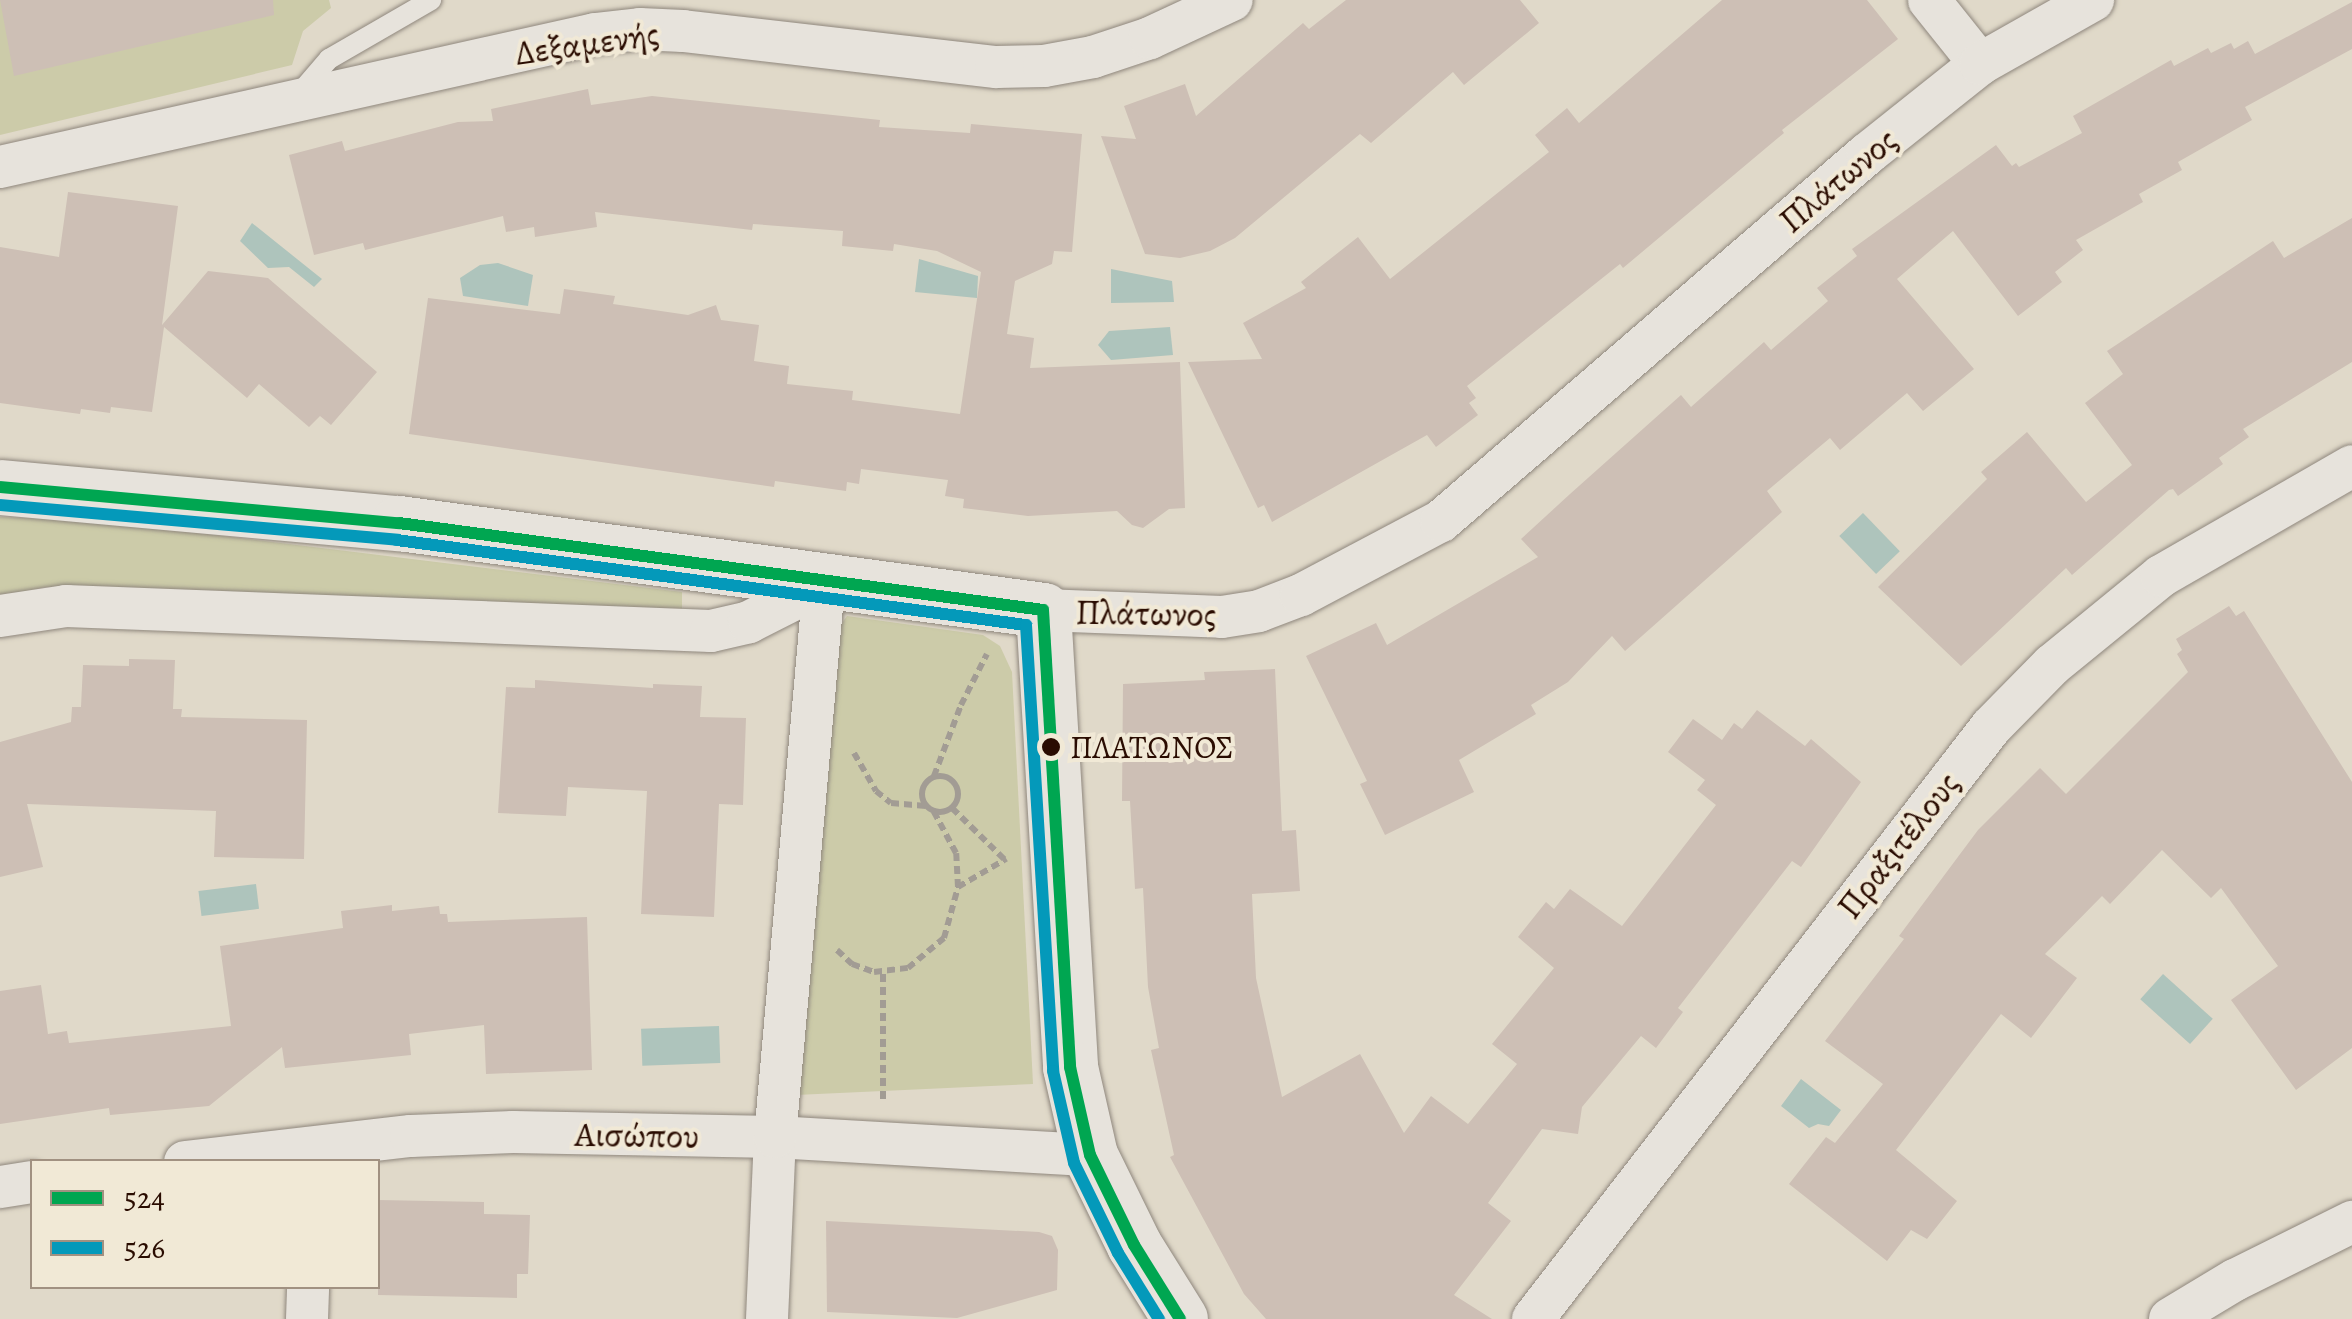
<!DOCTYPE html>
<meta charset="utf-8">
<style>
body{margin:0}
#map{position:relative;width:2352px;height:1319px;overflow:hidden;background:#e0d9c9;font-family:Alegreya,serif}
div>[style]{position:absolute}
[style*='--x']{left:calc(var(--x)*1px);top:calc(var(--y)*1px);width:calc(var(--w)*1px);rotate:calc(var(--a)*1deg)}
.green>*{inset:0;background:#cccba9}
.water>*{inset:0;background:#aec4bc;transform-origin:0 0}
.building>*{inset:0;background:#cdbfb5}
.path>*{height:6px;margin-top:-3px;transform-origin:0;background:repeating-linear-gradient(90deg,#a29c94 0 8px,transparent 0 13px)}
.path>.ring{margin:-3px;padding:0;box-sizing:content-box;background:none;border:6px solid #a29c94;border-radius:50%}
.roads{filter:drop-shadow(0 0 2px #8f877d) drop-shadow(0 0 2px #8f877d)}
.lane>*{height:20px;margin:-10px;padding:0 10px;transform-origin:10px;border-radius:10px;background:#e7e3dc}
.street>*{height:42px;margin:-21px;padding:0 21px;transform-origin:21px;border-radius:21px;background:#e7e3dc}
.secondary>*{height:55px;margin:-27.5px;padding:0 27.5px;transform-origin:27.5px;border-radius:27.5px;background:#e7e3dc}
.bus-1>*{height:12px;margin:-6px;padding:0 6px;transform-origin:6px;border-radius:6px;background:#00a651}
.bus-2>*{height:12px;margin:-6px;padding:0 6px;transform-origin:6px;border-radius:6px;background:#0499ba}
.dots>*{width:28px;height:28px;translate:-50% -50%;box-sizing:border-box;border:5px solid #f1e9d6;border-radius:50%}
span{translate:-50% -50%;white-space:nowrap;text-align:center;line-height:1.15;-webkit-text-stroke:8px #f1e9d6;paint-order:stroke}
.bus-label{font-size:32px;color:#2a0c01}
.left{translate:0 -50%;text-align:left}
.street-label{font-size:35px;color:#2a0c01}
.legend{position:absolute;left:30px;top:1159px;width:350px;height:130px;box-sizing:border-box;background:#f1e9d6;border:2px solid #a19181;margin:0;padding:12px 18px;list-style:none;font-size:30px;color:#2a0c01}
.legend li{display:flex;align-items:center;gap:20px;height:50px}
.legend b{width:50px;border:2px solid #a19181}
</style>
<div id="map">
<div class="green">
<div style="clip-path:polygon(0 0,329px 0,331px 8px,303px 31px,292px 65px,0 135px)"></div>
<div style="clip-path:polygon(0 517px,100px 521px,682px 592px,682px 613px,45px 587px,0 599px)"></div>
<div style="clip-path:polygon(847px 616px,983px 635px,1000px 646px,1012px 672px,1033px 1084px,796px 1095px,840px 626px)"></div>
</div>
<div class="water">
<div style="clip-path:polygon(252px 223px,322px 279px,314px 287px,289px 267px,268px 268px,240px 241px)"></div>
<div style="clip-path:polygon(919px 259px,978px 276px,977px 298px,915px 292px)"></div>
<div style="clip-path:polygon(498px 263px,533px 275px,528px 306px,463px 296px,460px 278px,480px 265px)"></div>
<div style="clip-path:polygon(1111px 269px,1172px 281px,1174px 302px,1111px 303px)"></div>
<div style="clip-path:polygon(1170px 327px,1173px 355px,1111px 360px,1098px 345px,1109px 331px)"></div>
<div style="left:1863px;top:513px;width:53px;height:33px;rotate:46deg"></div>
<div style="left:256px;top:884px;width:25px;height:58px;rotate:83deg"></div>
<div style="left:2163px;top:974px;width:67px;height:34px;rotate:42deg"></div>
<div style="left:719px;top:1026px;width:37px;height:78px;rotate:88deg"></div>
<div style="clip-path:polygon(1801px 1079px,1841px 1110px,1829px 1126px,1818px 1124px,1809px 1128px,1781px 1106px)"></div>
</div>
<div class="building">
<div style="clip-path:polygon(0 0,273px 0,274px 15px,14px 76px)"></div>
<div style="clip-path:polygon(1346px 0,1520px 0,1539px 23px,1464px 85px,1453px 72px,1371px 143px,1360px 134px,1235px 238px,1210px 251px,1180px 258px,1145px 254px,1101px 136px,1136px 139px,1124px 106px,1185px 84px,1196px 116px,1303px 23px,1309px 29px)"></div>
<div style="clip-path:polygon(1722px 0,1867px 0,1898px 39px,1782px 130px,1784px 133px,1623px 268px,1620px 264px,1467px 386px,1476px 398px,1469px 403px,1478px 415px,1436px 447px,1427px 435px,1272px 522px,1264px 505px,1258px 508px,1188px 362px,1262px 359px,1243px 323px,1306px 288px,1301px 282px,1358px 237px,1390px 279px,1549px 152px,1535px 135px,1567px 108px,1579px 123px)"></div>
<div style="clip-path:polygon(2352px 2px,2352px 49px,2245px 107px,2252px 120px,2178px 162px,2182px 170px,2139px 194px,2143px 202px,2076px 240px,2083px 250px,2055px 272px,2062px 282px,2018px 316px,1953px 231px,1897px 279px,1974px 369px,1923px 411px,1907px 393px,1840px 450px,1830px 438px,1767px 491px,1782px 512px,1625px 651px,1612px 636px,1568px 682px,1531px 705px,1536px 714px,1459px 760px,1474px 792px,1385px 835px,1360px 784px,1367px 781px,1306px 656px,1376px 623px,1387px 645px,1538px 557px,1521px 539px,1570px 494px,1681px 395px,1691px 407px,1764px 342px,1771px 350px,1828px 301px,1817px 288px,1857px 256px,1852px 249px,1996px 145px,2012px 166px,2016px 163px,2019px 167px,2082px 133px,2073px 116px,2171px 60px,2174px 66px,2208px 48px,2211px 53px,2231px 43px,2234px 49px,2248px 41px,2255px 54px)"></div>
<div style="clip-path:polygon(588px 89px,591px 105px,652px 96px,880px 120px,879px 127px,970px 133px,971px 124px,1082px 134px,1072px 252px,1054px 251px,1052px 264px,1015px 281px,1007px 334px,1034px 338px,1030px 368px,1180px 362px,1185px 508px,1169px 509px,1143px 528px,1132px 525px,1117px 511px,1028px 516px,963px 508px,964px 499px,945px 496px,948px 480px,861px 469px,859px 484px,847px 482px,846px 491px,775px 481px,774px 487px,409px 434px,428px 298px,560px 314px,564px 289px,615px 296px,613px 304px,688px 315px,716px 305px,721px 320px,759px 325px,754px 361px,789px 366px,787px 384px,853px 391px,852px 400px,960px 414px,981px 272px,937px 251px,894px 244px,893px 251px,842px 246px,843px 231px,753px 224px,752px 230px,595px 212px,597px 227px,535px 237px,534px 227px,506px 232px,503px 216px,365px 250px,363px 243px,314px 255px,289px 155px,342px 141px,345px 151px,458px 122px,493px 121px,491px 109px)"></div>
<div style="clip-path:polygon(68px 192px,178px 206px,162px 325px,208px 271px,268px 278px,377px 372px,331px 425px,320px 416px,309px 427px,259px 384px,247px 398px,164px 327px,152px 412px,111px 407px,110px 413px,81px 409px,80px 414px,0 403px,0 247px,59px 257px)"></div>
<div style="clip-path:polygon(2352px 218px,2352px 362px,2243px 429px,2249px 437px,2219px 458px,2223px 464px,2178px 496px,2173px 489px,2169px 490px,2072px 575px,2066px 568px,1961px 666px,1878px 587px,1987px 479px,1981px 472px,2027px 432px,2086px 502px,2132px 465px,2085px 403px,2123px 374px,2107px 351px,2273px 241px,2284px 258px)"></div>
<div style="clip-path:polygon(2229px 606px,2236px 616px,2244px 611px,2352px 782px,2352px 1048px,2296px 1090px,2231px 1000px,2278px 966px,2221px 888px,2211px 898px,2162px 850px,2110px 904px,2102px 896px,2045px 954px,2077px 978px,2031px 1038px,2001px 1014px,1896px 1150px,1957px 1201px,1927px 1239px,1911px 1230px,1887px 1261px,1789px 1184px,1826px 1137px,1835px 1143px,1883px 1084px,1825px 1041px,1904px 939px,1899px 936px,1978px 830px,2040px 768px,2066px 794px,2188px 672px,2177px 654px,2182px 650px,2176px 639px)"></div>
<div style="clip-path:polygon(129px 659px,175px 660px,173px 709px,182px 709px,181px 717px,307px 720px,304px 859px,214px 857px,216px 811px,27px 804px,43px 867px,0 877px,0 742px,71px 722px,72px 707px,81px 707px,83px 665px,129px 666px)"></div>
<div style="clip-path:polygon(1275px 669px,1282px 831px,1296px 830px,1300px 891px,1252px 894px,1256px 978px,1282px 1097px,1360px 1054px,1404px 1133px,1431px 1096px,1468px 1124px,1517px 1064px,1492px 1044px,1554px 968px,1518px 937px,1546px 902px,1554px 909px,1570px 889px,1622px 926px,1716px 805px,1697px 790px,1705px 780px,1668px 752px,1693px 719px,1722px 740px,1734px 723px,1742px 729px,1757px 710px,1805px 746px,1811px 739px,1861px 782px,1801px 867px,1792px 861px,1678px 1008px,1683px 1012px,1656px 1048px,1641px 1036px,1582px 1107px,1578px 1134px,1542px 1129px,1488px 1203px,1511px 1221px,1454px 1295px,1492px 1319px,1266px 1319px,1244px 1294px,1170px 1157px,1174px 1155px,1151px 1050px,1159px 1048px,1148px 987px,1143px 888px,1135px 889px,1130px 801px,1122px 801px,1123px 684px,1205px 680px,1204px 672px)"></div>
<div style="clip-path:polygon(535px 680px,653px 688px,653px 684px,702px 686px,700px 717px,746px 718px,743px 805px,719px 804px,714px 917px,641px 914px,647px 791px,568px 787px,566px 816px,498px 813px,506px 687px,535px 688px)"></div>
<div style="clip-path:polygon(392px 905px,392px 911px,439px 906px,440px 914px,447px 914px,448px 922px,587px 917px,592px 1070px,486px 1074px,484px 1025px,409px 1034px,411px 1055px,285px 1068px,282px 1047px,209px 1106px,110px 1115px,109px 1108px,0 1124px,0 991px,41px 985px,48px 1034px,67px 1031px,69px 1043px,231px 1026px,220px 946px,343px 928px,341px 911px)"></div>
<div style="clip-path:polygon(378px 1200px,484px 1202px,484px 1214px,530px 1215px,528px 1274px,517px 1274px,517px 1298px,378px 1295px)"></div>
<div style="clip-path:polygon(826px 1221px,1039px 1232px,1052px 1236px,1058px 1250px,1057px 1290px,957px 1318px,827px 1312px)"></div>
</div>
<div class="path">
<div style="--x:854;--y:753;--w:44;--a:59.9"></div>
<div style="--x:876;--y:791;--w:19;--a:39"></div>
<div style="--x:891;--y:803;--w:35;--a:5"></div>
<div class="ring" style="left:922px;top:776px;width:30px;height:30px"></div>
<div style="--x:934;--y:776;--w:76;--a:-69.2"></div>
<div style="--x:961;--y:705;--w:57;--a:-63"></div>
<div style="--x:952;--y:808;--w:73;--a:44.4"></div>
<div style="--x:958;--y:887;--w:56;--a:-30.3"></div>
<div style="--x:837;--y:950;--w:21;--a:43"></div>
<div style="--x:852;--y:964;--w:23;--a:20"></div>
<div style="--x:874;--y:972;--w:34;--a:-7"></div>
<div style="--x:908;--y:968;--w:47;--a:-39.8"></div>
<div style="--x:944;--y:938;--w:53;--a:-74.6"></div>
<div style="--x:958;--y:887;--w:34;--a:-93"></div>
<div style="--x:956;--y:853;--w:47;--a:-118.2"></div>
<div style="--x:883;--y:1099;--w:129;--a:-90"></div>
</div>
<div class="roads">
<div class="lane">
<div style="--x:298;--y:95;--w:48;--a:-49.3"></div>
<div style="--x:329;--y:59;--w:118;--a:-30"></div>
</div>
<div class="street">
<div style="--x:1929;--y:0;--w:82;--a:51.4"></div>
<div style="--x:0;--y:167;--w:610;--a:-12.6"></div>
<div style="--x:595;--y:34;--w:45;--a:-6.3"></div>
<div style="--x:640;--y:29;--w:43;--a:2.7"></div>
<div style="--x:683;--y:31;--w:315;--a:6.6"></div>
<div style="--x:996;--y:67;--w:48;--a:-1.2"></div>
<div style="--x:1044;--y:66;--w:50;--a:-10.4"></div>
<div style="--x:1093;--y:57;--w:60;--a:-18.4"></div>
<div style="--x:1150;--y:38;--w:90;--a:-24.9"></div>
<div style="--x:1043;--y:610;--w:179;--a:2.2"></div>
<div style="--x:1222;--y:617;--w:37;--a:-9"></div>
<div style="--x:1259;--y:611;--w:45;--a:-20.9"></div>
<div style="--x:1301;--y:595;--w:158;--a:-27.9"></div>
<div style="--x:1441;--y:521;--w:562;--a:-40.74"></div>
<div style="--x:1867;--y:154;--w:144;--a:-38.5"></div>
<div style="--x:1980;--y:64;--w:130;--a:-29.5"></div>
<div style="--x:0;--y:616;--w:67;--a:-8.6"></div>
<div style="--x:66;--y:606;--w:645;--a:2.22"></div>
<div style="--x:711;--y:631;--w:39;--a:-13"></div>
<div style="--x:749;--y:622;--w:84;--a:-26.9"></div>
<div style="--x:185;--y:1162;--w:227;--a:-6.6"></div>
<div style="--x:411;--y:1136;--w:102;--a:-2.2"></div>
<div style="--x:513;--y:1132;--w:262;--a:1.1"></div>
<div style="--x:775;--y:1137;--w:316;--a:3.3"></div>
<div style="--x:0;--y:1187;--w:32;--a:-9"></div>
<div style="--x:307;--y:1319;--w:33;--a:-88"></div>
<div style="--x:767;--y:1319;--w:182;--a:-87.5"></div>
<div style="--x:775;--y:1137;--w:555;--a:-84.94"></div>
<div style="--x:1533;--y:1319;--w:748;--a:-52.27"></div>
<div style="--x:1991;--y:727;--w:87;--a:-45.5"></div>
<div style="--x:2052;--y:665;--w:141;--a:-39.2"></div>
<div style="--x:2161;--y:576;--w:220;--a:-29.9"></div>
<div style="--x:2170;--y:1319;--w:76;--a:-31"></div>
<div style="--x:2235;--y:1280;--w:131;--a:-26.4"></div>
</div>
<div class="secondary">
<div style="--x:0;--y:487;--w:401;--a:5.2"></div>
<div style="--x:399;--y:523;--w:650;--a:7.69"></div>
<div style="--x:1043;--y:610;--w:458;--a:86.6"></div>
<div style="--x:1070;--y:1067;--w:90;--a:77.2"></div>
<div style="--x:1090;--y:1155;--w:100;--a:63.9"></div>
<div style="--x:1134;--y:1245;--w:87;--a:58.1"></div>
</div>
</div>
<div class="bus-1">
<div style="--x:0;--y:487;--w:401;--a:5.2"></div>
<div style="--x:399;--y:523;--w:650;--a:7.69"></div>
<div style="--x:1043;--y:610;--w:458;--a:86.6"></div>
<div style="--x:1070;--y:1067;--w:90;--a:77.2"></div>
<div style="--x:1090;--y:1155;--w:100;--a:63.9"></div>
<div style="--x:1134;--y:1245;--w:87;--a:58.1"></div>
</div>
<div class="bus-2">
<div style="--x:0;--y:505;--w:399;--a:5"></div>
<div style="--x:397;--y:540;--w:635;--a:7.7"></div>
<div style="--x:1026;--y:625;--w:447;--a:86.5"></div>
<div style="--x:1053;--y:1071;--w:94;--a:77.1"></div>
<div style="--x:1074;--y:1163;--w:100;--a:63.9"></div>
<div style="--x:1118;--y:1253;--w:78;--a:58.2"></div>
</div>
<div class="dots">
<div style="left:1051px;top:747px;background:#2a0c01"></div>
</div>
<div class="bus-label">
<span class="left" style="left:1070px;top:747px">ΠΛΑΤΩΝΟΣ</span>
</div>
<div class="street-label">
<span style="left:587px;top:43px;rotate:-8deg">Δεξαμενής</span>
<span style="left:1838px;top:180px;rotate:-40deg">Πλάτωνος</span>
<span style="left:1146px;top:613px;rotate:1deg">Πλάτωνος</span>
<span style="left:1898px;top:845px;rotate:-52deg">Πραξιτέλους</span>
<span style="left:637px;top:1135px;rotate:1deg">Αισώπου</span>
</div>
<ul class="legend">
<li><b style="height:12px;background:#00a651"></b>524</li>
<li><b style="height:12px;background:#0499ba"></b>526</li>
</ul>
</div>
